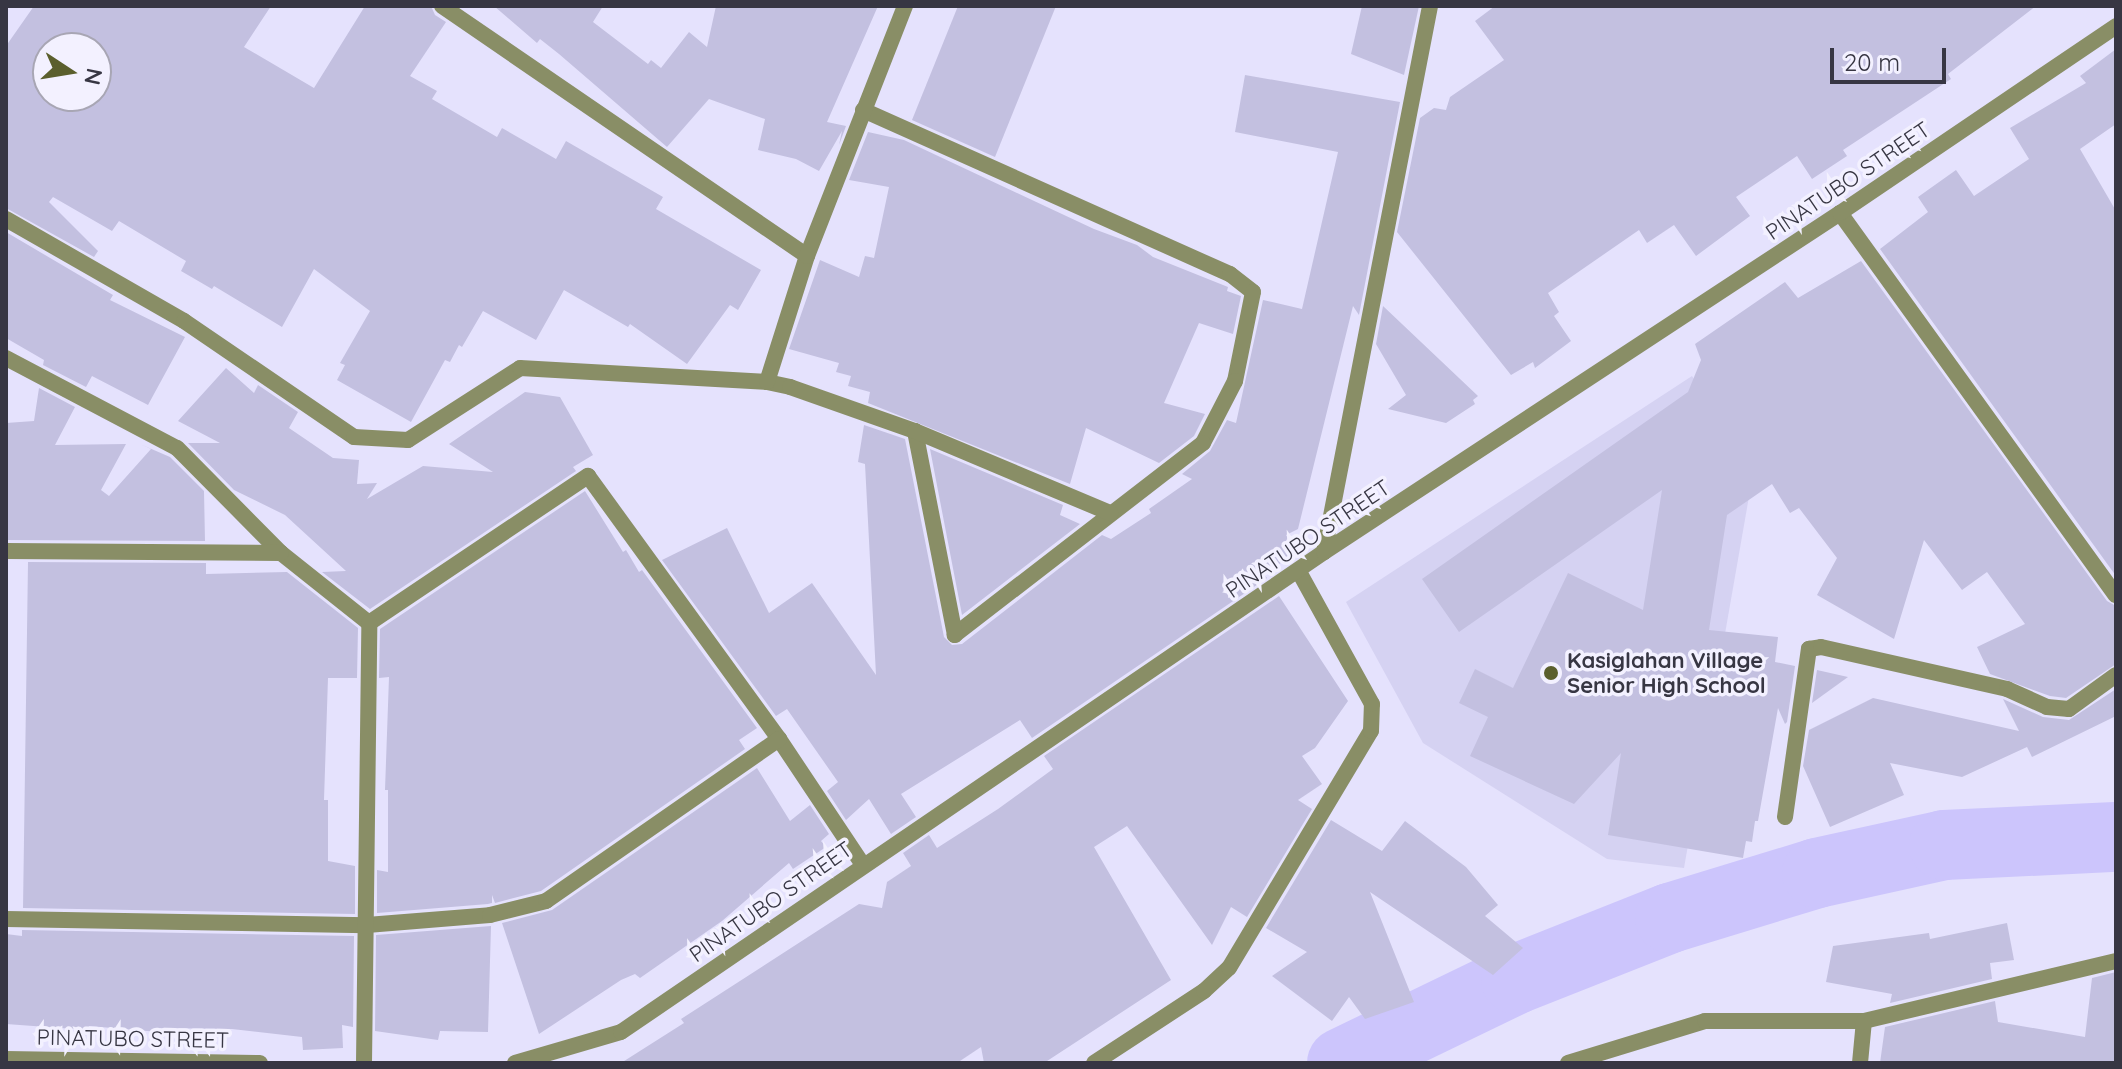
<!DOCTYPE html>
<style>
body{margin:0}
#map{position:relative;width:2122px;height:1069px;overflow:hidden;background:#e5e2fd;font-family:Quicksand,sans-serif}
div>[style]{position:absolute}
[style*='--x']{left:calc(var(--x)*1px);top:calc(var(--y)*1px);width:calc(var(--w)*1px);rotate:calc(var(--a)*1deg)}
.built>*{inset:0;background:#d5d2f2}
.river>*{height:70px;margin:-35px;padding:0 35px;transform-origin:35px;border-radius:35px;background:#ccc5fc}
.building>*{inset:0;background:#c3c0e0}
.minor>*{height:16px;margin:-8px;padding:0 8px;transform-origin:8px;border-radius:8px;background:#898e66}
.tertiary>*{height:16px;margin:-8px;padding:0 8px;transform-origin:8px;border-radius:8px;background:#898e66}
.dots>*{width:22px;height:22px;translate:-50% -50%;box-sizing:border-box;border:4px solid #f3f1ff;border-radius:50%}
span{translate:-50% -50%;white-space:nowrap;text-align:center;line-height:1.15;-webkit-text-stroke:7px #f3f1ff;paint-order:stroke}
.street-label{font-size:22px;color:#373643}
.poi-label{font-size:22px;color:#373643;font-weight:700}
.left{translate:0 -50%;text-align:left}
.frame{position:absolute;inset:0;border:8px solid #373643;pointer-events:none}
.north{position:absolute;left:32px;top:32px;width:80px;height:80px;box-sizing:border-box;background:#f3f1ff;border:2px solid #a8a6b4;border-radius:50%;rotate:102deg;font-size:22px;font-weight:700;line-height:32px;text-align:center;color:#373643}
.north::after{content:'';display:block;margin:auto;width:28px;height:36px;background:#5b5f2d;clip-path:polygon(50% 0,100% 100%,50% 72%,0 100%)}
.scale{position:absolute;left:1830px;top:48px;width:116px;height:36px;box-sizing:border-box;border:4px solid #373643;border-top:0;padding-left:10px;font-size:24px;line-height:28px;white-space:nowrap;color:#373643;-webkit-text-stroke:6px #f3f1ff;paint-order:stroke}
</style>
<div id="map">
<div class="built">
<div style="clip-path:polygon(1692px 376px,1754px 468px,1684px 868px,1607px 859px,1423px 743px,1346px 602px)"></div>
</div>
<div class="river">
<div style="--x:1342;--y:1063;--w:193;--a:-25.8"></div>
<div style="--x:1516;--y:979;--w:166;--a:-21.6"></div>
<div style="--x:1670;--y:918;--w:154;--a:-17"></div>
<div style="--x:1817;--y:873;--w:130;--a:-12.4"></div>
<div style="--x:1944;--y:845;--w:172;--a:-2.7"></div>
</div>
<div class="building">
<div style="clip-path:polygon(evenodd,34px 6px,271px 6px,244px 47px,314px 88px,365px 6px,431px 6px,435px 15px,446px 22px,410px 76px,437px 91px,432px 99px,497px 137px,502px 128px,556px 159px,566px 141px,663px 197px,656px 209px,761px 270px,738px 310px,730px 305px,687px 364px,630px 324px,628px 327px,564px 290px,536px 340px,483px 311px,462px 347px,459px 345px,450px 362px,445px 360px,411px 422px,337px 380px,345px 365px,340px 363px,370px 311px,314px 269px,282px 327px,214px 286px,212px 289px,181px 271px,186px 261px,119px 221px,112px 231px,53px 197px,49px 202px,98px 251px,94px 257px,6px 208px,6px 46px,34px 6px,48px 48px,96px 48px,96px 96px,48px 96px,48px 48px)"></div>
<div style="clip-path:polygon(494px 6px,603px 6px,593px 22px,648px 64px,651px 60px,661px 68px,689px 32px,707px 47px,716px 6px,878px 6px,827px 122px,846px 126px,839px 145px,842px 131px,819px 171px,796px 159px,758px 150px,765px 119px,709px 99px,667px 147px,559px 54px,540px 39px,537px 43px)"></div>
<div style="clip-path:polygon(958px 6px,1056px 6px,995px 157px,912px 120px)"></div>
<div style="clip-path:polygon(1362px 6px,1419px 6px,1404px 75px,1351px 54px)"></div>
<div style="clip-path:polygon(1495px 6px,2036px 6px,1948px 74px,1951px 79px,1843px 150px,1847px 156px,1812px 179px,1797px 156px,1736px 197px,1750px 216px,1696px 256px,1674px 225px,1647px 243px,1639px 230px,1548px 293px,1559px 312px,1554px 316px,1571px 341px,1535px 368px,1533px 362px,1511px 375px,1397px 232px,1420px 118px,1434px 108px,1446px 110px,1450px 97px,1504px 60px,1475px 21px)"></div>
<div style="clip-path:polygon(2116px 49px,2116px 124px,2080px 149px,2116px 211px,2116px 576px,1880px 249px,1928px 212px,1918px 197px,1956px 170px,1974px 196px,2029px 159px,2010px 128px,2086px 83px,2080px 76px)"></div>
<div style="clip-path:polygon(1245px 75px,1400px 102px,1359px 315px,1353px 306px,1298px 529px,1286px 535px,1297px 554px,1263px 573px,1267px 578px,1032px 738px,1020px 720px,901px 794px,916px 817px,891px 834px,869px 799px,846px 820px,827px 791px,838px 782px,787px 709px,776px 716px,662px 560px,727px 528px,769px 613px,812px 583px,876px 675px,865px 464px,858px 462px,864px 425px,905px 439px,944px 637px,952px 645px,962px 644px,1102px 535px,1111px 539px,1151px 513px,1149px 509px,1192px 479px,1182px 474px,1210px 451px,1227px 420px,1236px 423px,1263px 300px,1302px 309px,1327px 200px,1338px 152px,1235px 132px)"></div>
<div style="clip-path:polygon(868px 132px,904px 140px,1094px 229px,1137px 245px,1153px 257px,1228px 287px,1227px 291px,1241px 296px,1233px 334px,1199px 323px,1164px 403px,1205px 414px,1194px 436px,1159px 463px,1086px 428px,1070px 484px,868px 403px,870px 392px,848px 386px,851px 376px,836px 372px,839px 363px,789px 349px,820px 260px,859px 277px,865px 256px,874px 258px,889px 187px,849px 180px)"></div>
<div style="clip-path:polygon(6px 232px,113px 295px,110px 300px,185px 337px,148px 405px,92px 376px,86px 387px,43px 365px,44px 360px,6px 338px)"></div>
<div style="clip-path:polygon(1861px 261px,2107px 601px,2116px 606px,2116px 664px,2066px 698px,2050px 696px,1990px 674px,1977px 647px,2025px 624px,1987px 572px,1962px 590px,1924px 540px,1894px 639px,1817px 595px,1837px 558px,1799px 508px,1790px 513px,1772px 484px,1727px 515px,1709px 630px,1778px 637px,1775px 662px,1795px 666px,1787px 722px,1785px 724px,1778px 708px,1758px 821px,1755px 821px,1752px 842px,1746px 841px,1743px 858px,1608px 835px,1621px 753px,1574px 804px,1470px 756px,1488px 717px,1459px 703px,1475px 669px,1513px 688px,1568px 573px,1643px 610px,1662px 490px,1459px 632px,1422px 579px,1688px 392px,1701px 360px,1695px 344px,1785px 282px,1798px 298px)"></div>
<div style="clip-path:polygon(1383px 306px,1478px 396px,1473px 400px,1475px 404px,1446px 423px,1388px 409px,1406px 395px,1376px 344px)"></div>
<div style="clip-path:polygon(226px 368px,254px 393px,258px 385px,298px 412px,289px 428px,333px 458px,359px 460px,357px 484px,377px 483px,367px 499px,423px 466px,493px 472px,449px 444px,525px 392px,560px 397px,593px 455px,573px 467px,576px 471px,370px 609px,322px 572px,346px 571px,285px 515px,234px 490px,188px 443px,220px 443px,178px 421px)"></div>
<div style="clip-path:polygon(39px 388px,75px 407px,55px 445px,126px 444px,101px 490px,109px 496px,151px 449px,140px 444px,170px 457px,204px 491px,205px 541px,6px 540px,6px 423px,34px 421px)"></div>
<div style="clip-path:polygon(930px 449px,1063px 505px,1060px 515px,1080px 524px,962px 615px)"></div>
<div style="clip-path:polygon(585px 491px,623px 552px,626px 550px,639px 572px,642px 570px,757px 728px,739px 740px,745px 749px,541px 891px,495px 903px,492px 895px,492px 903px,488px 904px,377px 913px,377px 870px,388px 872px,388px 790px,385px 790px,389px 677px,379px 678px,380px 629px)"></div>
<div style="clip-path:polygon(28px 562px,206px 563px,206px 574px,287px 572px,358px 628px,357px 678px,328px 678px,324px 800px,328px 800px,328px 861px,355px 866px,355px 914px,23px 908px)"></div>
<div style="clip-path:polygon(1279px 596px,1348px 701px,1315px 748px,1302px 756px,1322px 784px,1298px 800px,1312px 809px,1247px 917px,1231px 907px,1212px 945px,1127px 826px,1094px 847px,1171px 980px,1044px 1063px,984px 1063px,981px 1047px,957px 1063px,621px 1063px,684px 1023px,681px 1019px,859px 904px,882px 908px,887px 882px,911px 866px,903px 853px,929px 835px,937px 848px,998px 809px,1053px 769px,1044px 756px)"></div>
<div style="clip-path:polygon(1817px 670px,1848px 677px,1812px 703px)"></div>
<div style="clip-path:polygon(2116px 689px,2116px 716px,2032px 757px,2027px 747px,1962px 777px,1890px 763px,1904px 795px,1830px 827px,1803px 766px,1809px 730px,1873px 698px,2019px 731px,2003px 699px,2043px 717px,2069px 720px)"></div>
<div style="clip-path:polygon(757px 768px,790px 821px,810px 805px,829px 834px,821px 841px,826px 847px,793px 869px,789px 863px,722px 921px,640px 978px,635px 974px,621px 980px,539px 1034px,502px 923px,552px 910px)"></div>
<div style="clip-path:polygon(1331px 820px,1382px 851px,1405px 821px,1466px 867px,1498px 905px,1485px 916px,1523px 948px,1493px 975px,1370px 892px,1414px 1002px,1365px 1019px,1349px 997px,1332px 1021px,1272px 976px,1307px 952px,1266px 928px)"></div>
<div style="clip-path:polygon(2007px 923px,2014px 960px,1990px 963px,1992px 979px,1890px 1003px,1892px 994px,1826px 982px,1833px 946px,1929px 933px,1930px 939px)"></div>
<div style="clip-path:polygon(491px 926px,488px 1032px,440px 1031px,438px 1040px,375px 1031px,376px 935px)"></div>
<div style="clip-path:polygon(22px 930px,354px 936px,353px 1027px,342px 1025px,343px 1048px,303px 1050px,302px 1037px,232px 1029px,160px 1028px,159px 1032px,89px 1026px,88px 1030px,6px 1024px,6px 934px,22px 936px)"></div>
<div style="clip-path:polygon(2116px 972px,2116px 1063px,1880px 1063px,1885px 1027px,1995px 1001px,1998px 1022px,2085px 1037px,2092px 978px)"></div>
</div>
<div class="minor">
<div style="--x:442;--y:6;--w:442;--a:34.4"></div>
<div style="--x:863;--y:110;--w:402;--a:24.1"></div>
<div style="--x:1230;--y:274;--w:29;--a:38"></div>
<div style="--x:1253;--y:292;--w:91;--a:101.4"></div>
<div style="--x:1235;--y:381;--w:70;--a:117.3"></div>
<div style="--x:1203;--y:443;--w:314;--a:142.3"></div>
<div style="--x:955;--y:635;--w:208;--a:-101.1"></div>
<div style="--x:6;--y:219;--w:205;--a:29.8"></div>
<div style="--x:184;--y:321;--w:206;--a:34.3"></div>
<div style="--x:354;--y:437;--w:54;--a:3.2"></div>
<div style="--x:408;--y:440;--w:133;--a:-32.7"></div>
<div style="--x:520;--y:368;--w:247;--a:3.2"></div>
<div style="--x:767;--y:382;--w:24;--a:12"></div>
<div style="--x:790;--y:387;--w:133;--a:19.4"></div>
<div style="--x:915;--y:431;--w:212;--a:22.8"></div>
<div style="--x:6;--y:358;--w:193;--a:27.8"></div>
<div style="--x:177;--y:448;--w:148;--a:45.3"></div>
<div style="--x:281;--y:553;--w:112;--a:38.5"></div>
<div style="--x:369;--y:623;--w:264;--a:-33.9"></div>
<div style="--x:588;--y:476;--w:325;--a:54"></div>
<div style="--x:779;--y:739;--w:151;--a:56.3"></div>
<div style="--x:767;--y:382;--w:132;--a:-72.4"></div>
<div style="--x:807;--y:256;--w:269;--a:-68.6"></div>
<div style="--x:6;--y:551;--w:275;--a:0.4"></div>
<div style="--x:1324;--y:552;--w:556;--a:-79.01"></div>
<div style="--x:1785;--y:817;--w:170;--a:-81.9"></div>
<div style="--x:1809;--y:649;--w:12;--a:-9"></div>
<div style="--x:1821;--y:647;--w:191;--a:12.7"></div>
<div style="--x:2007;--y:689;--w:44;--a:24.2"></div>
<div style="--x:2047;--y:707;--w:22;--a:5"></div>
<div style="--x:2069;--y:709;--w:58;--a:-35.9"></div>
<div style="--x:6;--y:919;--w:361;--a:1"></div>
<div style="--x:367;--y:925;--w:123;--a:-4.6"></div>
<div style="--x:490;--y:915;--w:58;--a:-14"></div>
<div style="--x:546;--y:901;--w:284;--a:-34.8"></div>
<div style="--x:364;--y:1063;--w:440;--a:-89.3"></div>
<div style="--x:1094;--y:1063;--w:131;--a:-33.2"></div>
<div style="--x:1204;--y:991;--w:34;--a:-43"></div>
<div style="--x:1229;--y:968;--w:276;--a:-59.1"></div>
<div style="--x:1371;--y:731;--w:27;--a:-88"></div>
<div style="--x:1372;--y:704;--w:151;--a:-118.9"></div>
<div style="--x:1568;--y:1063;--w:143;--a:-17"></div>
<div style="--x:1705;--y:1021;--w:159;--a:0"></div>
<div style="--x:1864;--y:1021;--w:259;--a:-13.4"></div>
<div style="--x:1860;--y:1063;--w:42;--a:-84.6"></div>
</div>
<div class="tertiary">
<div style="--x:1840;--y:213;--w:471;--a:54.2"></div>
<div style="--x:6;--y:1059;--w:254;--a:0.9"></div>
<div style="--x:515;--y:1063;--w:110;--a:-16.3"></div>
<div style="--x:621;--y:1032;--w:851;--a:-34.32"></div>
<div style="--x:1324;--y:552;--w:617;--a:-33.3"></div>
<div style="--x:1840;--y:213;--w:333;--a:-34.1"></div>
</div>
<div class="dots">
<div style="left:1551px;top:673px;background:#5b5f2d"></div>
</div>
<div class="street-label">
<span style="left:1848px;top:181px;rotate:-34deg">PINATUBO STREET</span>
<span style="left:1308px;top:539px;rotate:-34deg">PINATUBO STREET</span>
<span style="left:771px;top:902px;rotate:-35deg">PINATUBO STREET</span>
<span style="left:133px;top:1039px;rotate:1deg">PINATUBO STREET</span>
</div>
<div class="poi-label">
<span class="left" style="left:1567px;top:673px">Kasiglahan Village<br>Senior High School</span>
</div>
<div class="frame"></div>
<div class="north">N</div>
<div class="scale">20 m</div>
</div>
